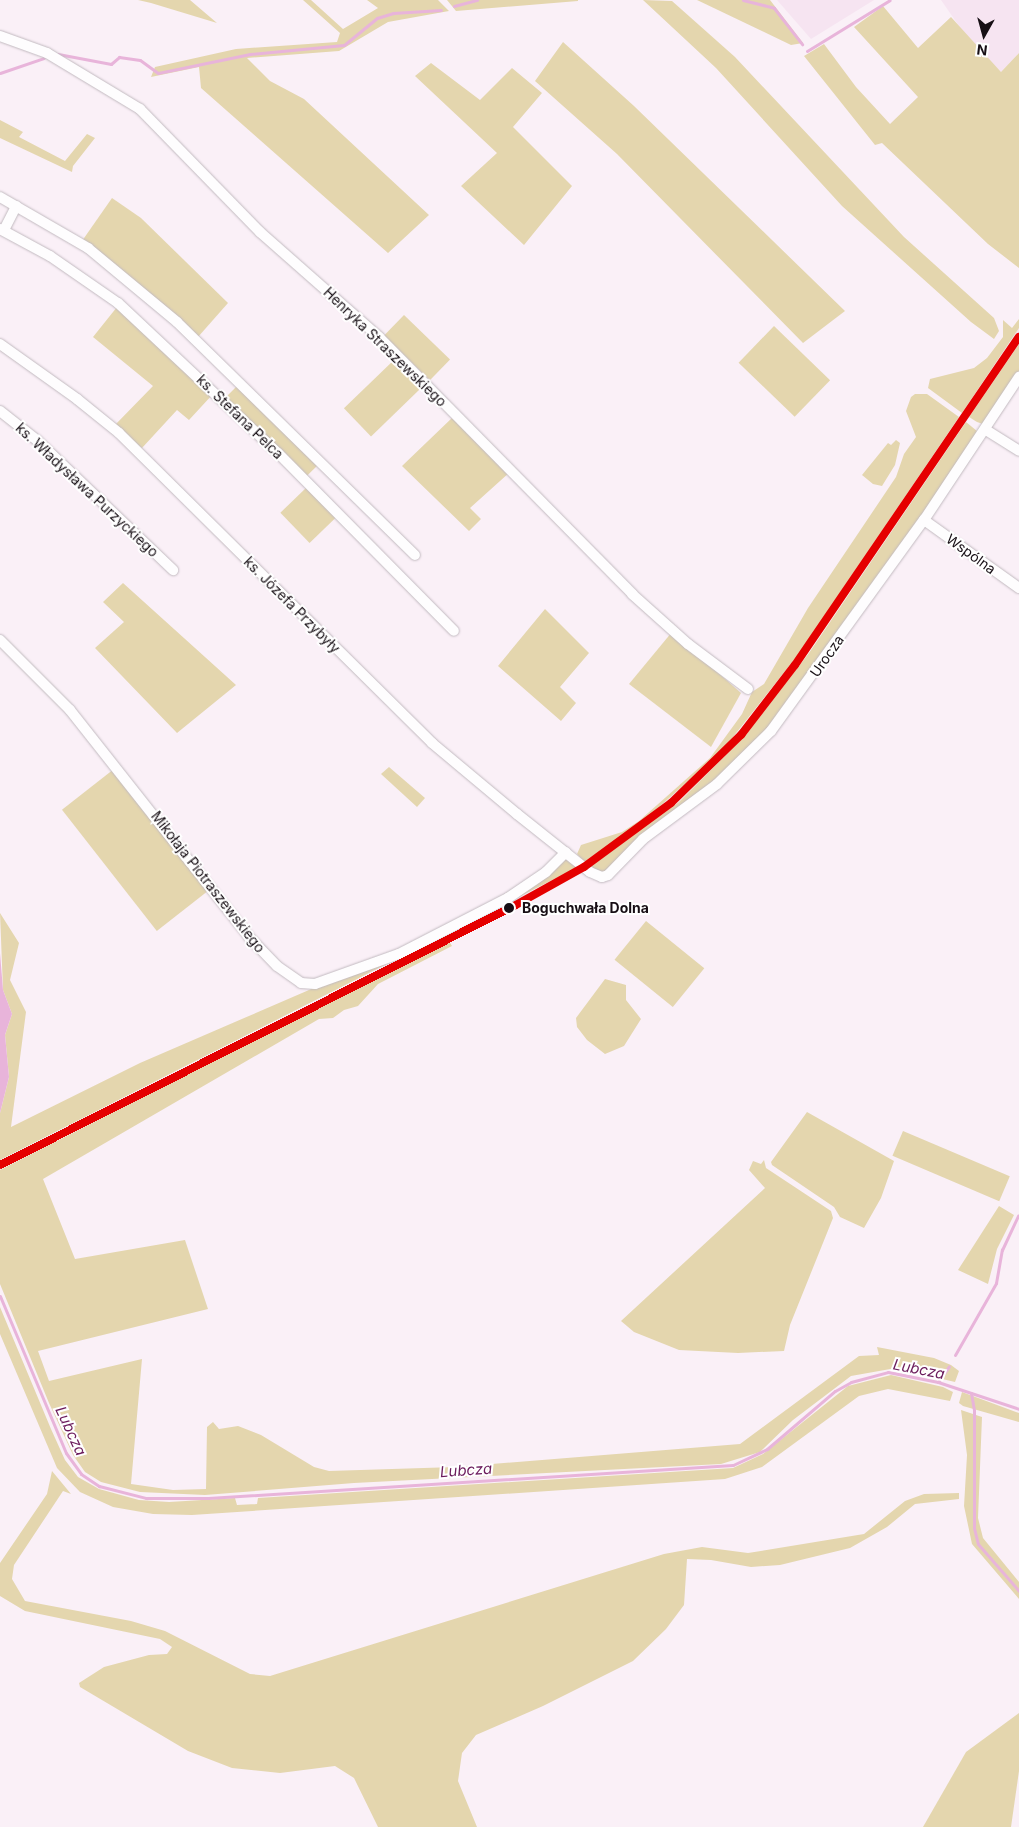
<!DOCTYPE html>
<meta charset="utf-8">
<style>
body{margin:0}
#map{position:relative;width:1019px;height:1827px;overflow:hidden;background:#faf0f7;font-family:Inter,sans-serif}
div>[style]{position:absolute}
[style*='--x']{left:calc(var(--x)*1px);top:calc(var(--y)*1px);width:calc(var(--w)*1px);rotate:calc(var(--a)*1deg)}
.built>*{inset:0;background:#f6e4f1}
.green>*{inset:0;background:#e4d6ae;transform-origin:0 0}
.water>*{inset:0;background:#e8b4da}
.stream>*{height:3px;margin:-1.5px;padding:0 1.5px;transform-origin:1.5px;border-radius:1.5px;background:#e8b4da}
.roads{filter:drop-shadow(0 0 1px #c2bac0) drop-shadow(0 0 1px #c2bac0)}
.street>*{height:10px;margin:-5px;padding:0 5px;transform-origin:5px;border-radius:5px;background:#fefdfe}
.rail-1>*{height:8px;margin:-4px;padding:0 4px;transform-origin:4px;border-radius:4px;background:#e50000}
.dots>*{width:14px;height:14px;translate:-50% -50%;box-sizing:border-box;border:2px solid #fff;border-radius:50%}
span{translate:-50% -50%;white-space:nowrap;text-align:center;line-height:1.15;-webkit-text-stroke:4px #fff;paint-order:stroke}
.street-label{font-size:14px;color:#170f15}
.stop-label{font-size:14px;color:#170f15;font-weight:700}
.left{translate:0 -50%;text-align:left}
.water-label{font-size:15px;color:#6b1b5c;font-style:italic}
.north{position:absolute;left:959px;top:10px;width:50px;height:50px;-webkit-text-stroke:4px #fff;paint-order:stroke;rotate:187deg;font-size:14px;font-weight:700;line-height:20px;text-align:center;color:#170f15}
.north::after{content:'';display:block;margin:auto;width:18px;height:22px;background:#170f15;clip-path:polygon(50% 0,100% 100%,50% 72%,0 100%)}
</style>
<div id="map">
<div class="built">
<div style="clip-path:polygon(777px 0,874px 0,811px 39px)"></div>
<div style="clip-path:polygon(941px 0,1019px 0,1019px 53px,1001px 72px,966px 36px)"></div>
<div style="clip-path:polygon(1019px 328px,1019px 345px,776px 699px,717px 767px,679px 802px,590px 867px,534px 897px,0 1170px,0 1160px,485px 916px,578px 867px,640px 824px,722px 751px,758px 708px,849px 581px)"></div>
</div>
<div class="green">
<div style="clip-path:polygon(138px 0,190px 0,217px 23px,151px 3px)"></div>
<div style="clip-path:polygon(303px 0,311px 0,343px 29px,378px 8px,367px 0,438px 0,449px 11px,388px 22px,339px 51px,247px 58px,270px 81px,304px 99px,429px 215px,388px 253px,201px 88px,199px 67px,151px 77px,155px 67px,236px 49px,337px 42px,340px 33px)"></div>
<div style="clip-path:polygon(447px 0,578px 0,578px 1px,456px 11px)"></div>
<div style="clip-path:polygon(643px 0,672px 1px,735px 57px,904px 237px,994px 318px,999px 331px,994px 339px,971px 322px,842px 206px,716px 68px)"></div>
<div style="clip-path:polygon(697px 0,770px 0,803px 43px,791px 45px)"></div>
<div style="clip-path:polygon(883px 6px,918px 48px,951px 17px,1001px 72px,1019px 53px,1019px 268px,988px 244px,882px 143px,875px 145px,804px 56px,824px 44px,856px 87px,890px 124px,918px 97px,854px 27px)"></div>
<div style="clip-path:polygon(563px 42px,634px 106px,845px 311px,803px 343px,617px 154px,535px 81px)"></div>
<div style="clip-path:polygon(431px 63px,480px 100px,512px 68px,542px 93px,513px 127px,572px 186px,524px 245px,461px 186px,497px 153px,415px 76px)"></div>
<div style="clip-path:polygon(0 120px,23px 132px,19px 137px,65px 161px,87px 134px,95px 138px,73px 166px,72px 172px,0 138px)"></div>
<div style="clip-path:polygon(112px 198px,141px 218px,228px 303px,198px 337px,82px 241px)"></div>
<div style="clip-path:polygon(117px 307px,213px 394px,189px 420px,177px 410px,142px 448px,115px 425px,153px 386px,93px 337px)"></div>
<div style="left:404px;top:315px;width:64px;height:29px;rotate:44deg"></div>
<div style="clip-path:polygon(1019px 319px,1019px 328px,962px 413px,928px 388px,930px 379px,974px 368px,987px 358px,1003px 337px,1003px 320px,1012px 328px)"></div>
<div style="left:774px;top:326px;width:78px;height:51px;rotate:44deg"></div>
<div style="clip-path:polygon(1019px 344px,1019px 371px,983px 424px,977px 422px,969px 417px)"></div>
<div style="left:395px;top:359px;width:39px;height:71px;rotate:46deg"></div>
<div style="left:239px;top:384px;width:113px;height:20px;rotate:45deg"></div>
<div style="clip-path:polygon(915px 394px,927px 394px,959px 417px,797px 656px,722px 751px,640px 824px,584px 862px,577px 854px,581px 845px,622px 832px,639px 821px,710px 758px,742px 714px,752px 692px,764px 684px,808px 608px,896px 477px,904px 454px,916px 437px,906px 411px,911px 397px)"></div>
<div style="clip-path:polygon(453px 417px,510px 472px,470px 508px,481px 519px,469px 531px,402px 466px)"></div>
<div style="clip-path:polygon(966px 422px,977px 431px,945px 483px,789px 705px,740px 760px,606px 871px,600px 873px,590px 867px,679px 802px,746px 735px,809px 653px)"></div>
<div style="clip-path:polygon(896px 440px,900px 443px,895px 465px,882px 486px,873px 484px,862px 475px,888px 443px,891px 445px)"></div>
<div style="left:307px;top:487px;width:42px;height:37px;rotate:46deg"></div>
<div style="clip-path:polygon(123px 583px,236px 685px,177px 733px,95px 648px,124px 622px,103px 602px)"></div>
<div style="clip-path:polygon(545px 609px,589px 653px,560px 687px,576px 703px,561px 721px,498px 666px)"></div>
<div style="clip-path:polygon(672px 632px,741px 693px,711px 747px,629px 684px)"></div>
<div style="clip-path:polygon(389px 767px,425px 798px,417px 807px,381px 774px)"></div>
<div style="left:114px;top:769px;width:154px;height:66px;rotate:52deg"></div>
<div style="clip-path:polygon(567px 857px,578px 867px,0 1160px,0 1113px,9px 1077px,5px 1035px,12px 1014px,3px 990px,0 913px,19px 943px,10px 980px,26px 1012px,11px 1127px,140px 1063px,434px 936px)"></div>
<div style="left:646px;top:921px;width:75px;height:50px;rotate:39deg"></div>
<div style="clip-path:polygon(449px 941px,452px 946px,378px 984px,358px 1006px,344px 1010px,333px 1018px,319px 1019px,43px 1179px,75px 1259px,185px 1240px,208px 1309px,38px 1351px,49px 1381px,142px 1359px,131px 1484px,173px 1490px,206px 1489px,207px 1427px,213px 1422px,219px 1429px,238px 1426px,261px 1435px,314px 1467px,329px 1471px,455px 1467px,740px 1444px,859px 1356px,879px 1355px,877px 1347px,934px 1358px,951px 1365px,959px 1371px,955px 1382px,896px 1368px,851px 1376px,793px 1420px,760px 1452px,721px 1464px,354px 1483px,205px 1495px,140px 1492px,101px 1482px,85px 1472px,73px 1455px,49px 1403px,0 1284px,0 1170px)"></div>
<div style="clip-path:polygon(605px 979px,626px 985px,626px 1000px,641px 1019px,624px 1046px,605px 1054px,587px 1040px,577px 1027px,576px 1018px)"></div>
<div style="clip-path:polygon(807px 1112px,894px 1161px,881px 1198px,864px 1228px,840px 1217px,834px 1207px,772px 1165px,771px 1162px)"></div>
<div style="left:903px;top:1131px;width:116px;height:27px;rotate:23deg"></div>
<div style="clip-path:polygon(764px 1160px,766px 1168px,831px 1211px,833px 1218px,790px 1325px,784px 1351px,738px 1353px,679px 1350px,634px 1332px,621px 1321px,765px 1188px,749px 1170px,753px 1161px,761px 1164px)"></div>
<div style="clip-path:polygon(999px 1206px,1014px 1215px,997px 1249px,988px 1284px,958px 1270px)"></div>
<div style="clip-path:polygon(0 1307px,51px 1429px,65px 1460px,78px 1477px,99px 1489px,139px 1500px,169px 1502px,235px 1498px,237px 1505px,257px 1504px,258px 1498px,733px 1468px,763px 1454px,848px 1386px,891px 1375px,943px 1387px,953px 1392px,950px 1401px,888px 1389px,859px 1396px,762px 1467px,725px 1479px,192px 1515px,153px 1514px,113px 1507px,80px 1492px,57px 1468px,0 1334px)"></div>
<div style="clip-path:polygon(962px 1392px,1019px 1413px,1019px 1422px,963px 1406px,959px 1403px)"></div>
<div style="clip-path:polygon(961px 1410px,982px 1417px,978px 1518px,983px 1538px,1019px 1582px,1019px 1599px,972px 1544px,964px 1506px,967px 1455px)"></div>
<div style="clip-path:polygon(52px 1471px,71px 1494px,63px 1491px,14px 1565px,12px 1579px,25px 1601px,131px 1621px,165px 1631px,250px 1674px,270px 1676px,664px 1554px,702px 1547px,748px 1553px,864px 1534px,905px 1501px,924px 1494px,959px 1493px,959px 1499px,915px 1504px,887px 1527px,850px 1548px,780px 1565px,751px 1567px,711px 1560px,687px 1559px,684px 1605px,666px 1629px,633px 1661px,543px 1706px,476px 1735px,462px 1753px,458px 1781px,477px 1827px,378px 1827px,354px 1778px,335px 1766px,280px 1773px,232px 1768px,188px 1751px,80px 1687px,79px 1683px,104px 1667px,149px 1655px,167px 1654px,172px 1647px,160px 1639px,25px 1611px,0 1596px,0 1563px,47px 1494px)"></div>
<div style="clip-path:polygon(1019px 1713px,1019px 1771px,1011px 1827px,923px 1827px,966px 1752px)"></div>
</div>
<div class="water">
<div style="clip-path:polygon(0 953px,3px 990px,12px 1014px,5px 1035px,9px 1077px,0 1113px)"></div>
</div>
<div class="stream">
<div style="--x:743;--y:0;--w:32;--a:14"></div>
<div style="--x:774;--y:8;--w:46;--a:52.1"></div>
<div style="--x:454;--y:6;--w:24;--a:-15"></div>
<div style="--x:807;--y:51;--w:97;--a:-31.6"></div>
<div style="--x:58;--y:54;--w:54;--a:10.7"></div>
<div style="--x:111;--y:64;--w:11;--a:-41"></div>
<div style="--x:119;--y:57;--w:21;--a:8"></div>
<div style="--x:140;--y:60;--w:22;--a:36"></div>
<div style="--x:158;--y:73;--w:94;--a:-11.7"></div>
<div style="--x:250;--y:54;--w:94;--a:-5.5"></div>
<div style="--x:344;--y:45;--w:43;--a:-39.3"></div>
<div style="--x:377;--y:18;--w:17;--a:-17"></div>
<div style="--x:393;--y:13;--w:48;--a:-3.6"></div>
<div style="--x:0;--y:73;--w:46;--a:-18.8"></div>
<div style="--x:0;--y:1296;--w:170;--a:67.2"></div>
<div style="--x:66;--y:1453;--w:26;--a:54"></div>
<div style="--x:81;--y:1474;--w:22;--a:34"></div>
<div style="--x:99;--y:1486;--w:49;--a:14.3"></div>
<div style="--x:146;--y:1498;--w:62;--a:0"></div>
<div style="--x:208;--y:1498;--w:526;--a:-3.6"></div>
<div style="--x:733;--y:1465;--w:38;--a:-25"></div>
<div style="--x:767;--y:1449;--w:89;--a:-40.5"></div>
<div style="--x:835;--y:1391;--w:18;--a:-29"></div>
<div style="--x:851;--y:1382;--w:38;--a:-15"></div>
<div style="--x:888;--y:1372;--w:51;--a:11.3"></div>
<div style="--x:938;--y:1382;--w:85;--a:18.4"></div>
<div style="--x:955;--y:1355;--w:83;--a:-60.3"></div>
<div style="--x:996;--y:1283;--w:34;--a:-80"></div>
<div style="--x:1002;--y:1250;--w:38;--a:-65"></div>
<div style="--x:938;--y:1382;--w:19;--a:-55"></div>
<div style="--x:971;--y:1393;--w:17;--a:80"></div>
<div style="--x:974;--y:1410;--w:118;--a:90"></div>
<div style="--x:974;--y:1528;--w:16;--a:76"></div>
<div style="--x:978;--y:1544;--w:62;--a:48.9"></div>
</div>
<div class="roads">
<div class="street">
<div style="--x:0;--y:36;--w:50;--a:19.9"></div>
<div style="--x:47;--y:53;--w:109;--a:31.1"></div>
<div style="--x:140;--y:109;--w:172;--a:45.7"></div>
<div style="--x:260;--y:232;--w:159;--a:41.4"></div>
<div style="--x:379;--y:337;--w:361;--a:45.4"></div>
<div style="--x:632;--y:594;--w:75;--a:41.8"></div>
<div style="--x:688;--y:644;--w:75;--a:36.9"></div>
<div style="--x:0;--y:197;--w:102;--a:30.1"></div>
<div style="--x:88;--y:248;--w:116;--a:39.7"></div>
<div style="--x:177;--y:322;--w:333;--a:44.4"></div>
<div style="--x:0;--y:229;--w:57;--a:28.4"></div>
<div style="--x:50;--y:256;--w:83;--a:34.7"></div>
<div style="--x:118;--y:303;--w:219;--a:43.2"></div>
<div style="--x:278;--y:453;--w:250;--a:45.3"></div>
<div style="--x:4;--y:230;--w:27;--a:-63"></div>
<div style="--x:0;--y:344;--w:95;--a:35.5"></div>
<div style="--x:77;--y:399;--w:54;--a:39"></div>
<div style="--x:119;--y:433;--w:441;--a:44.7"></div>
<div style="--x:432;--y:743;--w:111;--a:39.9"></div>
<div style="--x:517;--y:814;--w:93;--a:38.5"></div>
<div style="--x:590;--y:872;--w:13;--a:23"></div>
<div style="--x:602;--y:877;--w:6;--a:-18"></div>
<div style="--x:608;--y:875;--w:50;--a:-45.8"></div>
<div style="--x:643;--y:839;--w:92;--a:-36.6"></div>
<div style="--x:717;--y:784;--w:76;--a:-44.5"></div>
<div style="--x:771;--y:731;--w:261;--a:-54.1"></div>
<div style="--x:924;--y:520;--w:172;--a:-56.4"></div>
<div style="--x:0;--y:411;--w:48;--a:38.3"></div>
<div style="--x:38;--y:441;--w:187;--a:43.7"></div>
<div style="--x:986;--y:430;--w:39;--a:32"></div>
<div style="--x:924;--y:520;--w:117;--a:35.6"></div>
<div style="--x:0;--y:640;--w:99;--a:45"></div>
<div style="--x:70;--y:710;--w:289;--a:51.7"></div>
<div style="--x:249;--y:937;--w:40;--a:46"></div>
<div style="--x:277;--y:966;--w:29;--a:35"></div>
<div style="--x:301;--y:983;--w:14;--a:4"></div>
<div style="--x:315;--y:984;--w:89;--a:-19.7"></div>
<div style="--x:399;--y:954;--w:123;--a:-27.2"></div>
<div style="--x:508;--y:898;--w:46;--a:-34.4"></div>
<div style="--x:546;--y:872;--w:28;--a:-45"></div>
</div>
</div>
<div class="rail-1">
<div style="--x:0;--y:1165;--w:576;--a:-26.74"></div>
<div style="--x:514;--y:906;--w:80;--a:-29.1"></div>
<div style="--x:584;--y:867;--w:108;--a:-36.3"></div>
<div style="--x:671;--y:803;--w:98;--a:-44.2"></div>
<div style="--x:741;--y:735;--w:88;--a:-52.4"></div>
<div style="--x:795;--y:665;--w:397;--a:-55.7"></div>
</div>
<div class="dots">
<div style="left:509px;top:908px;background:#170f15"></div>
</div>
<div class="street-label">
<span style="left:385px;top:347px;rotate:44deg">Henryka Straszewskiego</span>
<span style="left:240px;top:417px;rotate:44deg">ks. Stefana Pelca</span>
<span style="left:87px;top:490px;rotate:43deg">ks. Władysława Purzyckiego</span>
<span style="left:971px;top:554px;rotate:36deg">Wspólna</span>
<span style="left:292px;top:605px;rotate:45deg">ks. Józefa Przybyły</span>
<span style="left:827px;top:656px;rotate:-55deg">Urocza</span>
<span style="left:208px;top:882px;rotate:52deg">Mikołaja Piotraszewskiego</span>
</div>
<div class="stop-label">
<span class="left" style="left:522px;top:908px">Boguchwała Dolna</span>
</div>
<div class="water-label">
<span style="left:919px;top:1369px;rotate:11deg">Lubcza</span>
<span style="left:71px;top:1431px;rotate:65deg">Lubcza</span>
<span style="left:466px;top:1470px;rotate:-4deg">Lubcza</span>
</div>
<div class="north">N</div>
</div>
